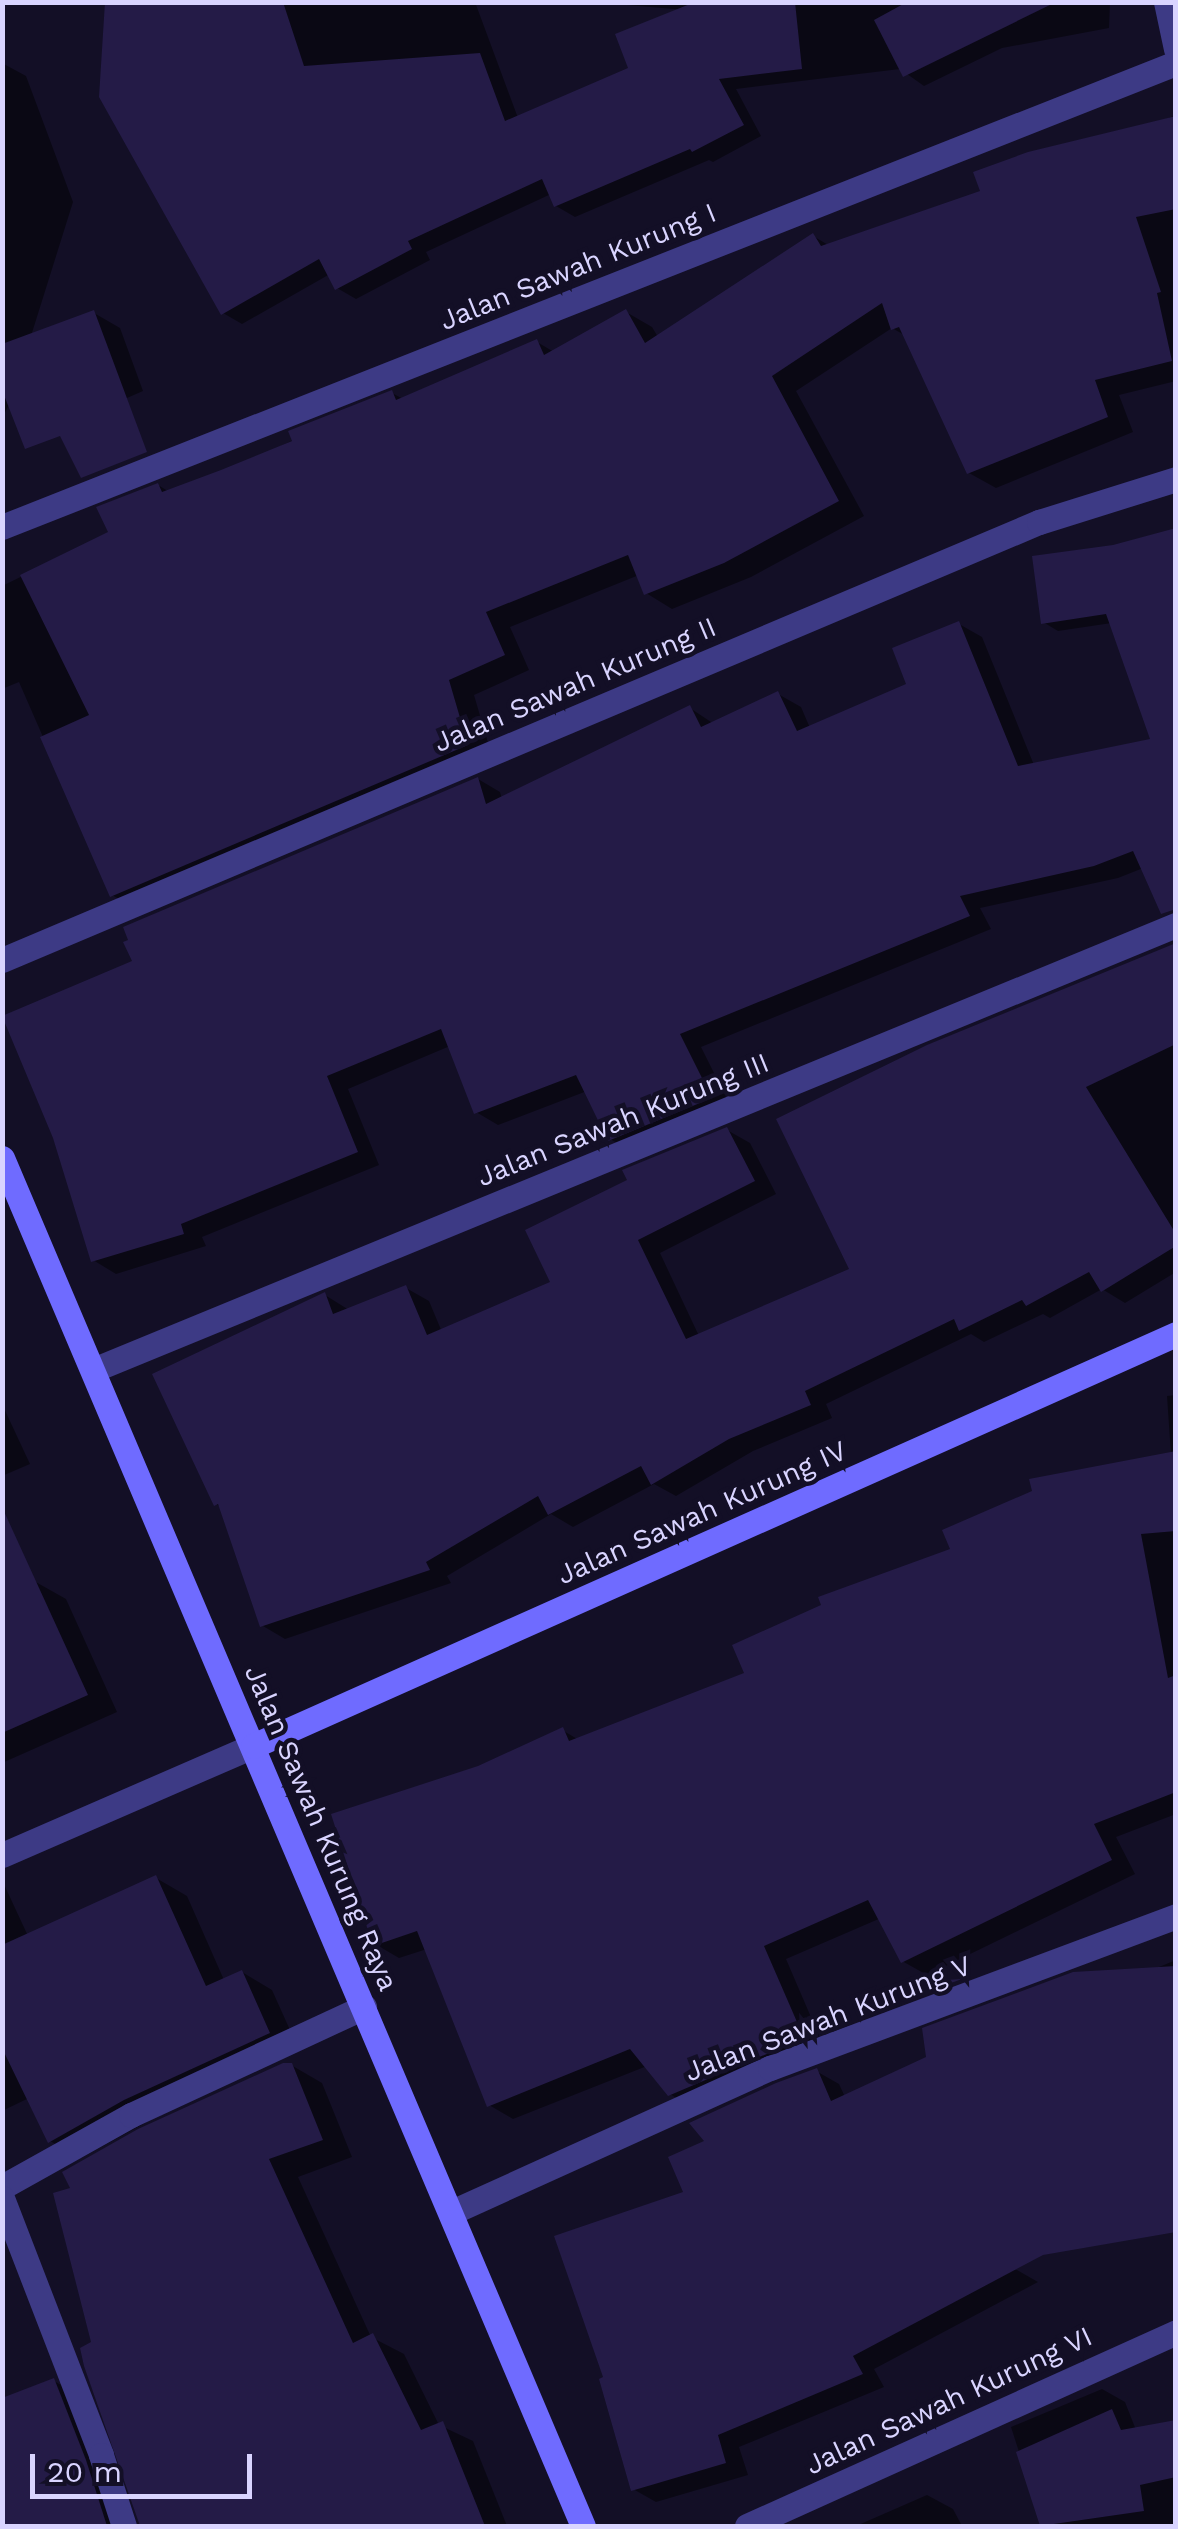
<!DOCTYPE html>
<style>
body{margin:0}
#map{position:relative;width:1178px;height:2529px;overflow:hidden;background:#130f26;font-family:"Work Sans",sans-serif}
div>[style]{position:absolute}
[style*='--x']{left:calc(var(--x)*1px);top:calc(var(--y)*1px);width:calc(var(--w)*1px);rotate:calc(var(--a)*1deg)}
.shadow>*{inset:0;background:#0007}
.building>*{inset:0;background:#241b47}
.street>*{height:25px;margin:-12.5px;padding:0 12.5px;transform-origin:12.5px;border-radius:12.5px;background:#3d3a85}
.secondary>*{height:25px;margin:-12.5px;padding:0 12.5px;transform-origin:12.5px;border-radius:12.5px;background:#6f6bff}
span{translate:-50% -50%;white-space:nowrap;text-align:center;line-height:1.15;-webkit-text-stroke:9px #130f26;paint-order:stroke}
.street-label{font-size:28px;color:#d9d4ff}
.frame{position:absolute;inset:0;border:5px solid #d9d4ff;pointer-events:none}
.scale{position:absolute;left:30px;top:2454px;width:222px;height:45px;box-sizing:border-box;border:5px solid #d9d4ff;border-top:0;padding-left:12px;font-size:30px;line-height:35px;white-space:nowrap;color:#d9d4ff;-webkit-text-stroke:8px #130f26;paint-order:stroke}
</style>
<div id="map">
<div class="shadow">
<div style="clip-path:polygon(108px 2px,475px 2px,518px 118px,755px 16px,592px 2px,1110px 2px,1109px 28px,1002px 48px,924px 86px,900px 69px,736px 89px,761px 136px,713px 162px,709px 160px,575px 217px,556px 206px,551px 194px,426px 252px,430px 260px,356px 299px,337px 288px,330px 274px,242px 324px,223px 313px)"></div>
<div style="clip-path:polygon(2px 63px,26px 76px,73px 202px,31px 336px,94px 313px,120px 328px,143px 391px,42px 435px,10px 403px,2px 418px)"></div>
<div style="clip-path:polygon(1176px 115px,1176px 381px,1119px 395px,1133px 432px,996px 488px,969px 473px,906px 336px,892px 328px,796px 391px,864px 516px,751px 577px,672px 609px,646px 593px,639px 575px,510px 627px,529px 670px,474px 695px,493px 760px,138px 910px,112px 895px,19px 682px,2px 689px,2px 586px,111px 533px,158px 485px,176px 496px,392px 393px,403px 399px,537px 342px,554px 352px,626px 312px,652px 327px,658px 337px,813px 236px,830px 246px,984px 193px)"></div>
<div style="clip-path:polygon(1035px 558px,1172px 614px,1058px 631px,1043px 622px)"></div>
<div style="clip-path:polygon(959px 624px,982px 637px,1034px 765px,1176px 855px,1118px 878px,980px 908px,991px 929px,701px 1047px,733px 1111px,633px 1152px,610px 1139px,587px 1091px,498px 1125px,476px 1112px,450px 1046px,348px 1089px,379px 1165px,202px 1237px,206px 1246px,116px 1274px,93px 1260px,135px 962px,478px 779px,500px 792px,502px 799px,690px 708px,714px 724px,778px 694px,801px 707px,810px 728px,910px 685px)"></div>
<div style="clip-path:polygon(1176px 946px,1176px 1272px,1125px 1303px,1102px 1289px,1050px 1318px,1043px 1314px,984px 1342px,971px 1334px,826px 1404px,832px 1418px,753px 1451px,676px 1496px,654px 1484px,573px 1527px,551px 1514px,447px 1576px,451px 1583px,285px 1639px,263px 1626px,222px 1508px,216px 1504px,325px 1295px,349px 1310px,406px 1288px,429px 1301px,442px 1332px,553px 1284px,727px 1130px,750px 1143px,776px 1194px,660px 1253px,699px 1336px,852px 1271px)"></div>
<div style="clip-path:polygon(1176px 1395px,1176px 1814px,1116px 1837px,1135px 1874px,927px 1975px,902px 1961px,881px 1918px,786px 1959px,826px 2052px,694px 2109px,670px 2094px,647px 2066px,513px 2119px,489px 2105px,427px 1949px,399px 1958px,375px 1944px,479px 1768px,562px 1730px,579px 1740px,747px 1674px,954px 1551px,1171px 1455px,1167px 1396px)"></div>
<div style="clip-path:polygon(2px 1404px,30px 1464px,2px 1476px)"></div>
<div style="clip-path:polygon(2px 1511px,34px 1581px,66px 1599px,117px 1712px,2px 1763px)"></div>
<div style="clip-path:polygon(156px 1878px,187px 1896px,224px 1980px,242px 1972px,272px 1990px,299px 2050px,156px 2117px,81px 2158px,50px 2141px,29px 2098px,2px 2111px,2px 1880px,28px 1936px)"></div>
<div style="clip-path:polygon(1176px 1960px,1176px 2217px,948px 2253px,1017px 2270px,1038px 2282px,874px 2369px,884px 2387px,739px 2447px,748px 2475px,656px 2502px,633px 2489px,686px 2193px,708px 2142px,816px 2071px,839px 2084px,845px 2097px)"></div>
<div style="clip-path:polygon(291px 2065px,322px 2083px,352px 2157px,298px 2177px,371px 2337px,404px 2354px,439px 2425px,473px 2441px,507px 2526px,142px 2526px,94px 2343px,74px 2190px)"></div>
<div style="clip-path:polygon(54px 2381px,84px 2398px,130px 2526px,2px 2526px,2px 2400px)"></div>
<div style="clip-path:polygon(1102px 2389px,1125px 2402px,1136px 2430px,1176px 2423px,1176px 2526px,1043px 2526px,1011px 2427px)"></div>
<div style="clip-path:polygon(927px 2495px,953px 2509px,962px 2526px,856px 2526px)"></div>
</div>
<div class="building">
<div style="clip-path:polygon(105px 2px,283px 2px,304px 66px,480px 53px,505px 121px,628px 68px,615px 34px,695px 2px,795px 2px,802px 69px,719px 79px,744px 125px,692px 152px,690px 149px,554px 207px,542px 179px,408px 241px,412px 249px,335px 290px,319px 259px,221px 315px,99px 97px)"></div>
<div style="clip-path:polygon(907px 2px,1056px 2px,903px 77px,874px 20px)"></div>
<div style="clip-path:polygon(1176px 116px,1176px 209px,1136px 217px,1161px 292px,1157px 293px,1172px 361px,1095px 380px,1108px 417px,967px 474px,899px 327px,891px 330px,882px 303px,772px 376px,839px 501px,724px 563px,644px 595px,628px 555px,486px 612px,505px 655px,449px 680px,468px 745px,110px 897px,40px 737px,89px 715px,20px 575px,108px 532px,96px 507px,158px 483px,162px 492px,221px 470px,292px 441px,288px 431px,392px 390px,396px 400px,537px 339px,544px 355px,626px 309px,645px 343px,813px 233px,821px 246px,980px 191px,973px 172px,1028px 152px)"></div>
<div style="clip-path:polygon(94px 310px,147px 452px,81px 478px,60px 436px,25px 449px,2px 390px,2px 344px)"></div>
<div style="clip-path:polygon(1176px 528px,1176px 909px,1161px 914px,1133px 851px,1094px 866px,960px 896px,970px 916px,680px 1034px,712px 1098px,608px 1141px,576px 1075px,474px 1114px,441px 1029px,327px 1076px,358px 1152px,181px 1224px,184px 1234px,91px 1262px,53px 1138px,2px 1016px,132px 961px,123px 942px,128px 940px,123px 927px,478px 777px,486px 804px,690px 705px,701px 727px,778px 691px,797px 731px,906px 684px,892px 648px,959px 621px,1018px 766px,1150px 739px,1106px 614px,1041px 624px,1032px 556px,1113px 545px)"></div>
<div style="clip-path:polygon(1176px 943px,1176px 1044px,1086px 1087px,1176px 1234px,1176px 1246px,1101px 1292px,1089px 1272px,1026px 1306px,1022px 1300px,959px 1331px,954px 1319px,805px 1391px,811px 1405px,729px 1439px,651px 1485px,641px 1466px,548px 1515px,538px 1496px,426px 1562px,430px 1570px,260px 1627px,218px 1504px,214px 1506px,152px 1374px,325px 1292px,333px 1314px,406px 1285px,427px 1335px,550px 1282px,525px 1230px,627px 1180px,622px 1170px,727px 1127px,755px 1181px,638px 1240px,686px 1339px,849px 1269px,776px 1119px,927px 1045px)"></div>
<div style="clip-path:polygon(1176px 1451px,1176px 1531px,1141px 1534px,1168px 1678px,1176px 1675px,1176px 1792px,1094px 1824px,1112px 1860px,901px 1963px,868px 1900px,764px 1946px,804px 2038px,668px 2096px,630px 2049px,487px 2107px,417px 1931px,373px 1946px,331px 1814px,478px 1766px,563px 1727px,569px 1741px,744px 1673px,732px 1645px,821px 1605px,818px 1597px,950px 1549px,942px 1530px,1032px 1491px,1029px 1479px)"></div>
<div style="clip-path:polygon(2px 1507px,88px 1695px,2px 1733px)"></div>
<div style="clip-path:polygon(156px 1875px,206px 1986px,242px 1970px,270px 2033px,124px 2100px,48px 2143px,2px 2048px,2px 1945px)"></div>
<div style="clip-path:polygon(1176px 1966px,1176px 2232px,1043px 2255px,853px 2356px,863px 2374px,718px 2435px,726px 2463px,631px 2491px,599px 2379px,603px 2377px,554px 2236px,683px 2192px,668px 2157px,704px 2141px,689px 2123px,776px 2083px,817px 2068px,831px 2101px,926px 2057px,922px 2028px,1073px 1972px)"></div>
<div style="clip-path:polygon(962px 1979px,918px 1995px,916px 1982px)"></div>
<div style="clip-path:polygon(283px 2063px,292px 2063px,323px 2140px,269px 2159px,353px 2343px,373px 2333px,421px 2430px,443px 2421px,485px 2526px,140px 2526px,84px 2366px,80px 2348px,91px 2342px,53px 2193px,70px 2188px,62px 2172px,138px 2129px)"></div>
<div style="clip-path:polygon(54px 2378px,86px 2460px,107px 2526px,2px 2526px,2px 2398px)"></div>
<div style="clip-path:polygon(1112px 2409px,1121px 2430px,1176px 2420px,1176px 2477px,1140px 2485px,1144px 2511px,1040px 2526px,1016px 2452px)"></div>
</div>
<div class="street">
<div style="--x:1166;--y:2;--w:48;--a:78"></div>
<div style="--x:2;--y:527;--w:1262;--a:-21.57"></div>
<div style="--x:2;--y:960;--w:1126;--a:-22.9"></div>
<div style="--x:1039;--y:522;--w:144;--a:-17.4"></div>
<div style="--x:93;--y:1370;--w:1171;--a:-22.34"></div>
<div style="--x:2;--y:1855;--w:274;--a:-23.5"></div>
<div style="--x:2;--y:2187;--w:148;--a:-29.2"></div>
<div style="--x:131;--y:2115;--w:257;--a:-24.9"></div>
<div style="--x:2;--y:2198;--w:275;--a:68.9"></div>
<div style="--x:101;--y:2455;--w:75;--a:72.1"></div>
<div style="--x:452;--y:2212;--w:349;--a:-24.4"></div>
<div style="--x:770;--y:2068;--w:434;--a:-20.5"></div>
<div style="--x:747;--y:2526;--w:471;--a:-24.3"></div>
</div>
<div class="secondary">
<div style="--x:2;--y:1158;--w:1486;--a:66.99"></div>
<div style="--x:253;--y:1746;--w:1011;--a:-24.05"></div>
</div>
<div class="street-label">
<span style="left:578px;top:267px;rotate:-22deg">Jalan Sawah Kurung I</span>
<span style="left:575px;top:685px;rotate:-23deg">Jalan Sawah Kurung II</span>
<span style="left:623px;top:1120px;rotate:-22deg">Jalan Sawah Kurung III</span>
<span style="left:702px;top:1513px;rotate:-24deg">Jalan Sawah Kurung IV</span>
<span style="left:321px;top:1828px;rotate:67deg">Jalan Sawah Kurung Raya</span>
<span style="left:828px;top:2019px;rotate:-21deg">Jalan Sawah Kurung V</span>
<span style="left:949px;top:2401px;rotate:-25deg">Jalan Sawah Kurung VI</span>
</div>
<div class="frame"></div>
<div class="scale">20 m</div>
</div>
